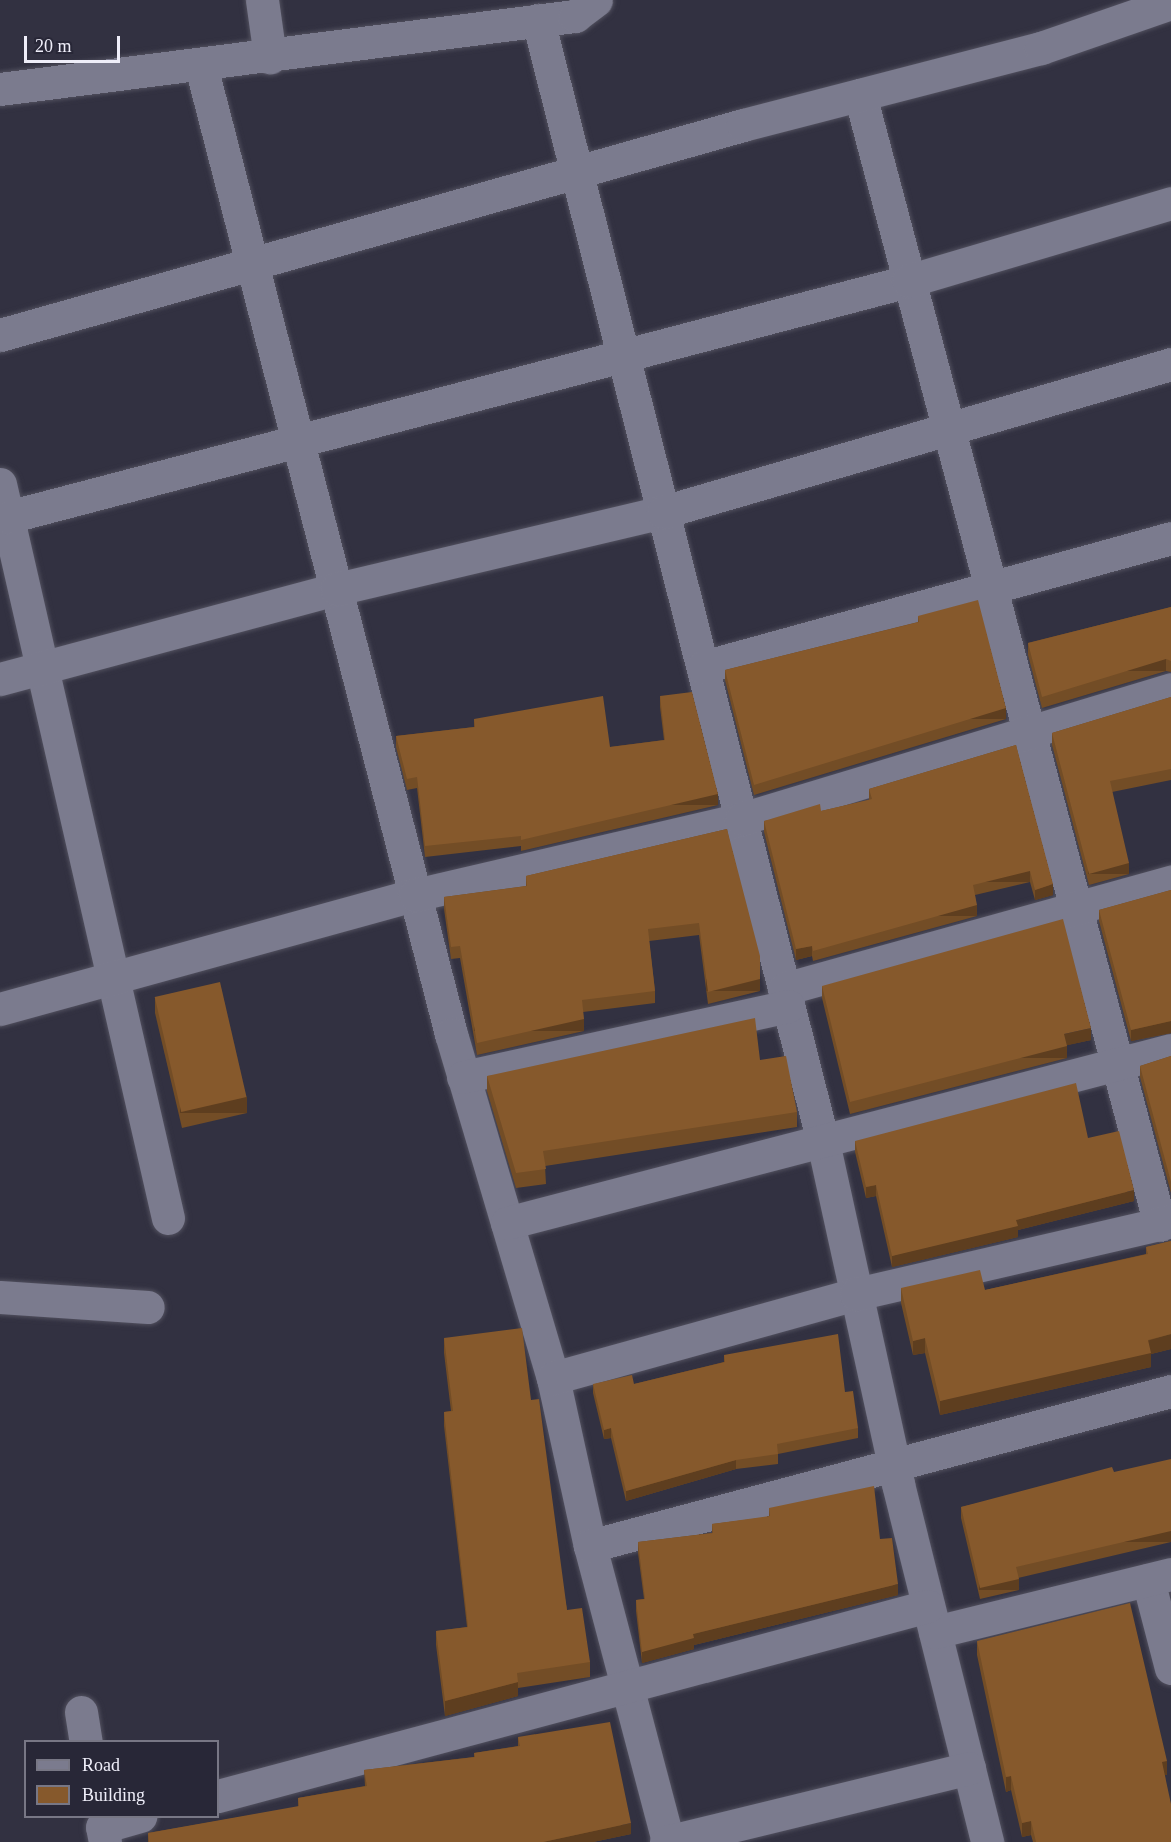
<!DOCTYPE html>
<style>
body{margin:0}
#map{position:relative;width:1171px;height:1842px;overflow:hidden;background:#323141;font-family:"Times New Roman",serif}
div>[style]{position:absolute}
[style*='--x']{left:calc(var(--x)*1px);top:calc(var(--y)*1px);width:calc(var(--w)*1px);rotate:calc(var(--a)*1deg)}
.roads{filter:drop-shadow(0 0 2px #51505e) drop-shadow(0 0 2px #51505e)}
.minor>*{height:33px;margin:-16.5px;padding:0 16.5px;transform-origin:16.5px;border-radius:16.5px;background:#7b7b8e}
.wall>*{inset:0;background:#734d26}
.shaded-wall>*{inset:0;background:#5e3e1f;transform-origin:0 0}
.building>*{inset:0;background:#86592c;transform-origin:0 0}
span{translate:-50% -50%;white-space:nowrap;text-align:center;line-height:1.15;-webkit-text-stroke:6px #282737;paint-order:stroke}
.legend{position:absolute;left:24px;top:1740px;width:195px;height:78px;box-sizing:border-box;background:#282737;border:2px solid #787785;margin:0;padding:8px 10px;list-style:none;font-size:18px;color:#efeef9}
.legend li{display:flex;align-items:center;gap:12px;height:30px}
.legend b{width:30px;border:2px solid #787785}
.scale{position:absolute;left:24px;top:36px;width:96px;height:27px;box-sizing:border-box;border:3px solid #efeef9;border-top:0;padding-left:8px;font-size:18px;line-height:21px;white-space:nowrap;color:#efeef9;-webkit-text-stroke:4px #282737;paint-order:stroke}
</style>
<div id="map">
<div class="roads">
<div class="minor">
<div style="--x:262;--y:0;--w:58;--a:82"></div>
<div style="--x:538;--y:20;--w:1158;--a:75.75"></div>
<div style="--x:823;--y:1142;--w:350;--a:77.6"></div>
<div style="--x:898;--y:1484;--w:369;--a:76"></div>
<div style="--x:201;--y:66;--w:1000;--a:75.52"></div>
<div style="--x:451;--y:1034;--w:359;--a:73.5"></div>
<div style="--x:553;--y:1378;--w:172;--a:77.6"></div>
<div style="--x:590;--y:1546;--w:306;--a:75.2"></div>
<div style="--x:0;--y:89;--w:580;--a:-7.24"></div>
<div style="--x:575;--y:16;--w:26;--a:-37"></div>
<div style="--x:860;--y:95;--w:1169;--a:75.13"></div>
<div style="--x:0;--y:335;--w:772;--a:-15.78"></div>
<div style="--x:743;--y:125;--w:308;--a:-14.5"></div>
<div style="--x:1041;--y:48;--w:138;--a:-19.1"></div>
<div style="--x:0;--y:484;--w:753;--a:77.11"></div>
<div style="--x:8;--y:517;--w:930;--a:-14.69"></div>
<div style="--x:908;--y:281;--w:274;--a:-16.5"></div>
<div style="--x:703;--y:667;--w:485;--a:-15.4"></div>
<div style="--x:0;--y:679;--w:349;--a:-15"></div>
<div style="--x:337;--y:589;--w:335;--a:-13.3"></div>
<div style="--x:663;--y:512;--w:529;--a:-16.24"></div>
<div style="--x:784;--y:989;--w:402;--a:-15.5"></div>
<div style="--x:0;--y:1009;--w:430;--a:-15.4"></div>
<div style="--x:415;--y:895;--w:335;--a:-13.1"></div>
<div style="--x:741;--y:819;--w:449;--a:-16.8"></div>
<div style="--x:463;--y:1077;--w:333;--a:-12.3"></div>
<div style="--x:507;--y:1223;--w:686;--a:-14.6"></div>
<div style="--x:0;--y:1297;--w:148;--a:3.9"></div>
<div style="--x:553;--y:1378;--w:314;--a:-15.5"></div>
<div style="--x:856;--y:1294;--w:323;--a:-13"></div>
<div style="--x:590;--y:1546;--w:601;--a:-14.94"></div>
<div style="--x:1148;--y:1580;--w:91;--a:75.4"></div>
<div style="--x:935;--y:1632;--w:243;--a:-13.8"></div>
<div style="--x:81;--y:1712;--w:30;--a:81"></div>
<div style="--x:218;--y:1796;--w:735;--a:-14.98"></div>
<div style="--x:105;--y:1842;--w:15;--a:-101"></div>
<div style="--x:102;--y:1827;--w:40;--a:-16"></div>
<div style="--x:666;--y:1842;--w:312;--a:-13.7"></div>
</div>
</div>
<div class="wall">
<div style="clip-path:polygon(1171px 607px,1171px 672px,1166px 671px,1042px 708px,1028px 655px,1028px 643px)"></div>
<div style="clip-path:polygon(918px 616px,1006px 719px,754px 795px,725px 680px,725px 670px,918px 622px)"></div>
<div style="clip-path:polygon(660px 696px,718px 805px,521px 851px,521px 846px,425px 857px,417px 788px,407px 790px,396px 747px,396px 736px,474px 727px,474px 719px,610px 747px,664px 740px,660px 707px)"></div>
<div style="clip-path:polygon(1171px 697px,1171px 780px,1112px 792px,1129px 874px,1089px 885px,1052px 745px,1052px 733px)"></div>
<div style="clip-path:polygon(1016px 745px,1053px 895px,1035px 900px,1030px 882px,975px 895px,977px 916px,813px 961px,812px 956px,796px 960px,764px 832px,764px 821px,821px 811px,869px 800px,869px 789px)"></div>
<div style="clip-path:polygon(727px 829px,760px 991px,708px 1004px,699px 935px,649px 941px,655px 991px,655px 1003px,583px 1012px,584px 1031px,477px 1055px,460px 958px,451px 959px,444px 909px,444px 897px,526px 886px,526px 876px)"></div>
<div style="clip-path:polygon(1171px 890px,1171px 1033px,1131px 1041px,1099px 921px,1099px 910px)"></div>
<div style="clip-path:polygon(822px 986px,1091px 1040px,1067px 1045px,1067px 1058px,850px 1114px,822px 998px)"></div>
<div style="clip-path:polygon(155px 997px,247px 1113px,182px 1128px,155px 1013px)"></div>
<div style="clip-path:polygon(1171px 1056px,1171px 1193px,1140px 1077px,1140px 1066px)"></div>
<div style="clip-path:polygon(760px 1060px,797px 1112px,797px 1127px,545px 1166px,546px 1184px,516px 1188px,487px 1091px,487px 1076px)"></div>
<div style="clip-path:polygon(1088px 1138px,1134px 1201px,1018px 1230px,1018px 1237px,892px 1267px,876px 1196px,866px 1198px,855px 1152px,855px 1141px)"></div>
<div style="clip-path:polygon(1171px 1241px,1171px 1349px,1151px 1354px,1151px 1367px,940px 1415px,925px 1353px,913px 1355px,901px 1303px,901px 1288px,985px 1290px,1146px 1254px,1146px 1247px)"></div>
<div style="clip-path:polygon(444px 1338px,531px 1400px,567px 1610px,590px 1662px,590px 1677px,518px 1688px,518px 1696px,445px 1716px,436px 1645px,436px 1631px,467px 1627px,444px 1426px,444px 1412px,451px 1411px,444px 1353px)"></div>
<div style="clip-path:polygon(724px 1355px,845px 1392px,858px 1428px,858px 1438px,778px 1454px,778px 1464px,736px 1469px,626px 1501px,611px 1438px,604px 1439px,593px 1393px,593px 1384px,634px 1384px,724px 1362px)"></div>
<div style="clip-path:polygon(1114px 1472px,1171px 1542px,1018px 1578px,1019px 1590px,980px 1599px,961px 1518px,961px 1507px)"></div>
<div style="clip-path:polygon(769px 1508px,880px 1539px,898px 1595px,694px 1645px,694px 1649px,642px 1663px,636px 1611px,636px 1600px,644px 1599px,638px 1553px,638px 1542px,712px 1533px,712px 1524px,769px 1517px)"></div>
<div style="clip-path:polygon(977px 1641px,1167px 1775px,1165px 1775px,1171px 1842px,1033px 1842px,1031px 1835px,1022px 1837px,1011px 1790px,1006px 1792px,977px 1655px)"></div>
<div style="clip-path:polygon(518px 1737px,631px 1834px,593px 1842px,148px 1842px,148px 1833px,298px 1807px,298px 1798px,365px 1786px,364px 1770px,474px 1757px,474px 1753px,518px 1746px)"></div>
</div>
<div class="shaded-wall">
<div style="left:1166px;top:659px;width:12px;height:130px;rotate:90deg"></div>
<div style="left:1006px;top:708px;width:11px;height:264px;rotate:90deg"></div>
<div style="left:718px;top:794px;width:11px;height:202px;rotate:90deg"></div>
<div style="left:1129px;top:863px;width:11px;height:41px;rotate:90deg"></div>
<div style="left:1030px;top:871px;width:11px;height:59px;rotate:90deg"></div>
<div style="clip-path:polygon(1053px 884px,1053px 895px,1035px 900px,1035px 890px)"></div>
<div style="left:977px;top:905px;width:11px;height:170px;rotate:90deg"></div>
<div style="clip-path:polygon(812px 946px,812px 956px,796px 960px,796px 949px)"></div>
<div style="left:760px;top:979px;width:12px;height:54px;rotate:90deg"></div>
<div style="left:584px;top:1019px;width:12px;height:110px;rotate:90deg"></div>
<div style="clip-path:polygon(1171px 1021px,1171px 1033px,1131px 1041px,1131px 1030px)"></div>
<div style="clip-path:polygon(1091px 1028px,1091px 1040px,1064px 1046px,1064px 1034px)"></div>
<div style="left:1067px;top:1046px;width:12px;height:224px;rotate:90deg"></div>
<div style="left:247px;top:1097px;width:16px;height:67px;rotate:90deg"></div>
<div style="clip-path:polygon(876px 1185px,876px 1196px,866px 1198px,866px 1187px)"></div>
<div style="clip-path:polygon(1134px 1190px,1134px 1201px,1018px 1230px,1018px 1237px,892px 1267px,892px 1256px,1016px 1220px)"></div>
<div style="clip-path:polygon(1171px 1334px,1171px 1349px,1151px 1354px,1151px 1367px,940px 1415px,940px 1401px)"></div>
<div style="clip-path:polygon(925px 1338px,925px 1353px,913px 1355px,913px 1341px)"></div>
<div style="clip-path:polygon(611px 1428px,611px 1438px,604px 1439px,604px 1430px)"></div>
<div style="clip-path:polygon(736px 1460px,736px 1469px,626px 1501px,626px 1491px)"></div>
<div style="left:1171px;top:1531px;width:11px;height:159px;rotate:90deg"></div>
<div style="left:1019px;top:1579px;width:11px;height:40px;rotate:90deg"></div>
<div style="clip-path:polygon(898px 1584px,898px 1595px,694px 1645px,694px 1649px,642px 1663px,642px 1652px,693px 1634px)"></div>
<div style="clip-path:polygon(518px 1682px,518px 1696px,445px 1716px,445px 1701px)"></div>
<div style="left:1167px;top:1761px;width:14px;height:5px;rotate:90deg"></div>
<div style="clip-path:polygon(1011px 1776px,1011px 1790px,1006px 1792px,1006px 1777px)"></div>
<div style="clip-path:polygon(1031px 1821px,1031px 1835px,1022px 1837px,1022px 1823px)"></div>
<div style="clip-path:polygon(631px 1823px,631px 1834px,593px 1842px,543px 1842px)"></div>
</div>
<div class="building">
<div style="clip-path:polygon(978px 600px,1006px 708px,754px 785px,725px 670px,919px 622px,918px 616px)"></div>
<div style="clip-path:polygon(1171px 607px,1171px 661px,1166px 659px,1042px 697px,1028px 643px)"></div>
<div style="clip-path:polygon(692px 692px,718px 794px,521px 840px,521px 836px,425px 846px,417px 777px,407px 779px,396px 736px,475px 727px,474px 719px,603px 696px,610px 747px,665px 740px,660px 696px)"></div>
<div style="clip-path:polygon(1171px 697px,1171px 769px,1110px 781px,1129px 863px,1089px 874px,1052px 733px)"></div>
<div style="clip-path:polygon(1016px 745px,1053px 884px,1035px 890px,1030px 871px,973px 885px,977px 905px,813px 951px,812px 946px,796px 949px,764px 821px,820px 804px,821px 811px,872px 799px,869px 789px)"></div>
<div style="clip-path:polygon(727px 829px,760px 956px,760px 979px,708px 992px,699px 923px,648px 929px,655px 991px,582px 1000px,584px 1019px,477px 1043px,460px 946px,451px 947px,444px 897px,527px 886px,526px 876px)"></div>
<div style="clip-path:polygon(1171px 890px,1171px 1021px,1131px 1030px,1099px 910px)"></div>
<div style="clip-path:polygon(1063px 919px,1091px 1028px,1064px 1034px,1067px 1046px,850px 1102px,822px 986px)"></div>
<div style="left:220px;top:982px;width:118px;height:67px;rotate:77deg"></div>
<div style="clip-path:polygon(755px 1018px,760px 1060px,786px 1056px,797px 1112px,543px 1151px,546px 1169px,516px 1173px,487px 1076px)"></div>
<div style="clip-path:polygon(1171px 1056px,1171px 1182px,1140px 1066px)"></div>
<div style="clip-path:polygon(1076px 1083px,1088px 1138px,1119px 1131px,1134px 1190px,1016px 1220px,1018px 1226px,892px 1256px,876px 1185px,866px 1187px,855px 1141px)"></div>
<div style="clip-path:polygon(1171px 1241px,1171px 1334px,1148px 1340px,1151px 1353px,940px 1401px,925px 1338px,913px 1341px,901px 1288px,980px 1270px,985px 1290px,1148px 1254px,1146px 1247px)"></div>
<div style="clip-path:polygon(522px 1328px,531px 1400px,539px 1399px,567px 1610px,582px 1608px,590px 1662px,517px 1673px,518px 1682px,445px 1701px,436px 1631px,468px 1627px,444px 1412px,453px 1411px,444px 1338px)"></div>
<div style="clip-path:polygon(838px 1334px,845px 1392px,853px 1391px,858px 1428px,777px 1444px,778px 1454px,736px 1460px,626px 1491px,611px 1428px,604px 1430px,593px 1384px,632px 1375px,634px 1384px,725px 1362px,724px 1355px)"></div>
<div style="clip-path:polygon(1171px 1459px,1171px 1531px,1016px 1567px,1019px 1579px,980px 1588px,961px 1507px,1112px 1467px,1114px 1472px)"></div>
<div style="clip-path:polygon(874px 1486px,880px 1539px,892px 1538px,898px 1584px,693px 1634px,694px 1638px,642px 1652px,636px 1600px,645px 1599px,638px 1542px,713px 1533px,712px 1524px,770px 1516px,769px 1508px)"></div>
<div style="clip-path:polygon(1130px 1603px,1167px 1761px,1162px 1762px,1171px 1804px,1171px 1842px,1036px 1842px,1031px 1821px,1022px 1823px,1011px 1776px,1006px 1777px,977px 1641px)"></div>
<div style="clip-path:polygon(610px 1722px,631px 1823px,543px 1842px,149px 1842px,148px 1833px,299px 1806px,298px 1798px,367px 1786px,364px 1770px,475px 1757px,474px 1753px,520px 1746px,518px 1737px)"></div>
</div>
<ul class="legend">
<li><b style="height:8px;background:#7b7b8e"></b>Road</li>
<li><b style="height:16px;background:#86592c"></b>Building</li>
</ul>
<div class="scale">20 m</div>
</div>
